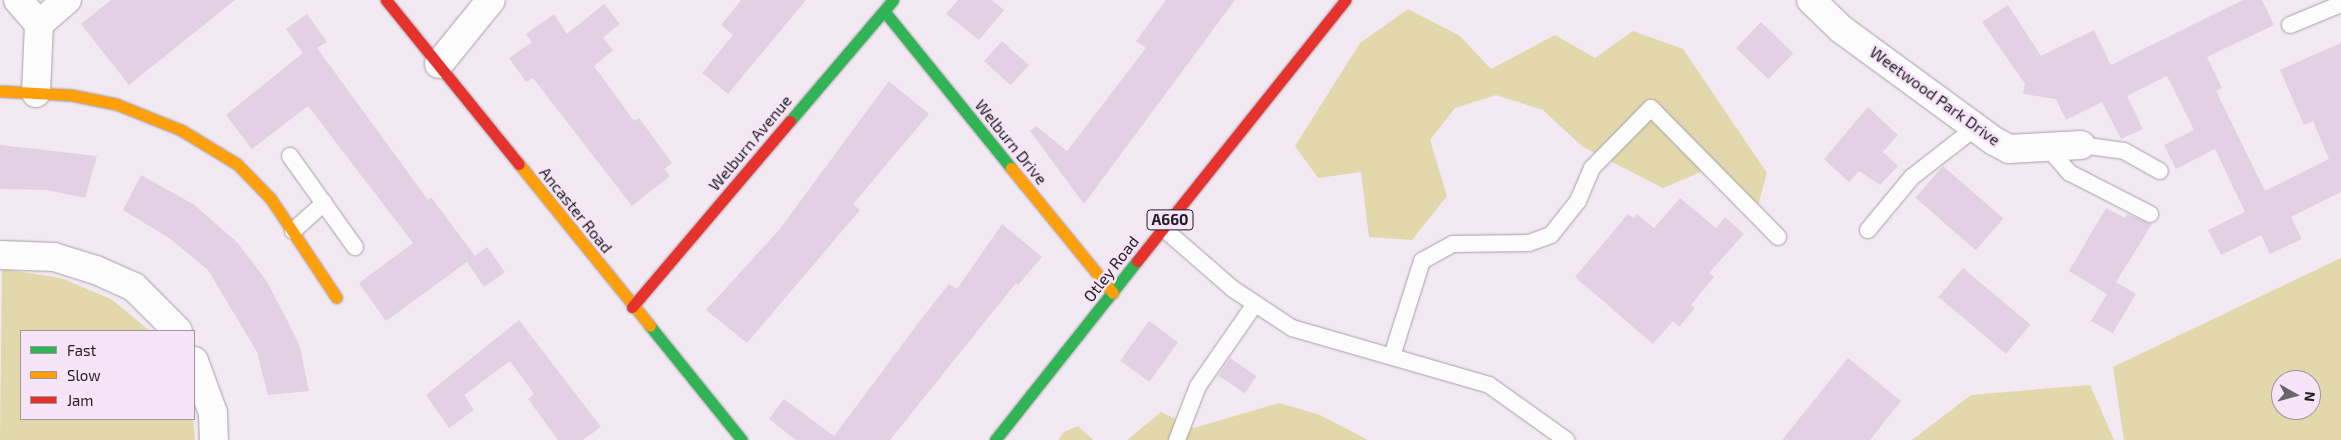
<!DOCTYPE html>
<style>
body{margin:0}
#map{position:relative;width:2341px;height:440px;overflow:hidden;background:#f2e9f3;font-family:"Exo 2",sans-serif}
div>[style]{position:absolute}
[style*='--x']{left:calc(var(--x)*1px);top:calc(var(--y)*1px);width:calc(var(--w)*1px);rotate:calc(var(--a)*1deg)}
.green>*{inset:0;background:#e2d8ab}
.building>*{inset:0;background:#e2d1e3;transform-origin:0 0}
.roads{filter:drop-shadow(0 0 1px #a69fa7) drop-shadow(0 0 1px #a69fa7)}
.lane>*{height:16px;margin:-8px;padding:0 8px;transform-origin:8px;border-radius:8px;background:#fdfcfd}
.street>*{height:28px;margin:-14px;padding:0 14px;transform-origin:14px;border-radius:14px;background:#fdfcfd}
.fast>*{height:11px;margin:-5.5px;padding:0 5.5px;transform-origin:5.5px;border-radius:5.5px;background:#30b455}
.slow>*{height:11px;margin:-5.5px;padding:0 5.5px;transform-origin:5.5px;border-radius:5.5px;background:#ff9f0a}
.jam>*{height:11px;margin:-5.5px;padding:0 5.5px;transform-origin:5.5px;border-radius:5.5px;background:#e5322d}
span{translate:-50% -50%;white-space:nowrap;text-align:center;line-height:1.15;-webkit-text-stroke:5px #f6e5f7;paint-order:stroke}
.shield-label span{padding:1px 4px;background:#f6e5f7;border:1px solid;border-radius:4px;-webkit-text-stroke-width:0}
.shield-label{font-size:15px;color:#221c23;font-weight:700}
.street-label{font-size:16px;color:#221c23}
.legend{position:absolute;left:20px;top:330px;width:175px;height:90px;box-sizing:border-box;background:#f6e5f7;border:1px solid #a195a2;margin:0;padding:6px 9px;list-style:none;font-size:15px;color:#221c23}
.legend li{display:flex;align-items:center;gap:10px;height:25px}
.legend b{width:25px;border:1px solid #a195a2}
.north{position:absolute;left:2271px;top:370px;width:50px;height:50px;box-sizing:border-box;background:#f6e5f7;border:1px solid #a195a2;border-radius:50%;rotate:97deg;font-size:14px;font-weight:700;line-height:20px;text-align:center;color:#221c23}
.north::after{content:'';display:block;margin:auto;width:18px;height:22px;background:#6b646c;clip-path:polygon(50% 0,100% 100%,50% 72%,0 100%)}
</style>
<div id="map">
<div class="green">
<div style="clip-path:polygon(1408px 9px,1460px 36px,1491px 69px,1555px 35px,1595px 58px,1633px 31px,1683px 49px,1767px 173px,1758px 205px,1701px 172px,1663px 188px,1583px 147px,1543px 110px,1496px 95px,1455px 108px,1430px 140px,1447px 196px,1412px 240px,1369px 237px,1361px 172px,1318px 178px,1295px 146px,1360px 43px)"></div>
<div style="clip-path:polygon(evenodd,2341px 258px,2341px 440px,2124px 440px,2113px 367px,2341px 258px,2281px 380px,2311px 380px,2311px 410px,2281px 410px,2281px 380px)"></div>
<div style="clip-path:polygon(2px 269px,61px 278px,111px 299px,150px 331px,21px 331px,21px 419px,193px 419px,195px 440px,0 440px)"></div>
<div style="clip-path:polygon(2090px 385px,2114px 440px,1912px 440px,1971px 395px)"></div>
<div style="clip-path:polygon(1279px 403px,1320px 415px,1368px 440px,1127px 440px,1161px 412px,1194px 428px)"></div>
<div style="clip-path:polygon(1078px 426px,1093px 440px,1058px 440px,1064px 432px)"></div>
</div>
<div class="building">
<div style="clip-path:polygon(111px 0,235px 0,129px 85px,81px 24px)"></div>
<div style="clip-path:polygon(741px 0,806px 0,728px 94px,702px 73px,733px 35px,721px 25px)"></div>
<div style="clip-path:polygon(958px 0,992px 0,1004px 10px,979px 40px,946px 14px)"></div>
<div style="clip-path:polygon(1166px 0,1235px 0,1084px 204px,1030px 131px,1036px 126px,1067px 151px,1146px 48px,1136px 41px)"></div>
<div style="clip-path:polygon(2243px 0,2262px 0,2274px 25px,2207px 57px,2222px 88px,2216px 91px,2265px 191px,2329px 159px,2313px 121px,2304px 125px,2280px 70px,2341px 43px,2341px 192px,2291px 217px,2302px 239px,2270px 254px,2261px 235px,2221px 255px,2208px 230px,2245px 212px,2215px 149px,2176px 169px,2164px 145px,2194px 130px,2167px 76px,2127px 96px,2143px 129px,2121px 139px,2102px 102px,2066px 120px,2056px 99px,2023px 94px,2025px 84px,1982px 22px,2008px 5px,2041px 56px,2094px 30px,2111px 65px)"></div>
<div style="clip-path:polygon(604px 4px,620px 24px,603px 38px,613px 50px,594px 66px,634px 121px,639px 118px,672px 163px,664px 169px,670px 176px,632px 206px,533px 78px,526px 82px,509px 58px,532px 42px,526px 34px,554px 14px,567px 34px)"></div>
<div style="clip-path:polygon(307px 14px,327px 42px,317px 48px,428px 200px,431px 197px,475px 256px,487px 247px,505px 272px,484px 287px,467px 262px,386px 321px,359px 283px,413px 243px,308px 106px,252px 149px,226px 115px,303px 53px,286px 29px)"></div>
<div style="left:1761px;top:22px;width:45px;height:36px;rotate:44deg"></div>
<div style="left:1002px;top:41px;width:36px;height:27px;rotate:42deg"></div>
<div style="clip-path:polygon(889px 81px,929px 114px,853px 204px,860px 210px,747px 343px,706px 310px,779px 230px)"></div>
<div style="clip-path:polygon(1868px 107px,1898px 135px,1883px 152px,1898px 166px,1880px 185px,1859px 171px,1849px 182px,1824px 159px)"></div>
<div style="clip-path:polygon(0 145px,97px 156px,85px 198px,47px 190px,0 189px)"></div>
<div style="left:1943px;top:166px;width:80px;height:42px;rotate:41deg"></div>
<div style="clip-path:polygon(141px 175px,193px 204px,237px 242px,266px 280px,289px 324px,300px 347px,309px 391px,268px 395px,257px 352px,208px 270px,169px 238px,123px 210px)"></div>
<div style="clip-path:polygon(1680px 198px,1716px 228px,1725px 217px,1744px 234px,1709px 273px,1714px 277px,1691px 305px,1695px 308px,1679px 327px,1673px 321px,1653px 344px,1575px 277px,1628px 214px,1634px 218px,1637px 214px,1654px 228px)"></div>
<div style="clip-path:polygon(2106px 208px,2125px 218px,2127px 214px,2152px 224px,2116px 282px,2136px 294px,2113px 333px,2091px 321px,2107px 294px,2069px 271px)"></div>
<div style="clip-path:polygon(1002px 224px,1042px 257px,1018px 285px,1016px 283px,890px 440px,796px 440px,769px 419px,784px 399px,834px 436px,925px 314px,949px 284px,957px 289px)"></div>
<div style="left:1963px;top:268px;width:88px;height:38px;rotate:40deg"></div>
<div style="clip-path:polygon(519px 320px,601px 427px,583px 440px,558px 440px,528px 399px,534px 394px,510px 361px,464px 395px,474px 410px,449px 428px,426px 395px)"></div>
<div style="left:1149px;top:321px;width:36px;height:49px;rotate:36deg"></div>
<div style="left:1230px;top:358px;width:32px;height:21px;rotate:34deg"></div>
<div style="clip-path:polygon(1848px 358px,1901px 401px,1870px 440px,1782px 440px)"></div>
</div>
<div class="roads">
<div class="lane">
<div style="--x:2290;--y:25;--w:55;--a:-22.4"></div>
<div style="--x:2081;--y:145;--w:43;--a:7.9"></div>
<div style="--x:2124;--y:151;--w:41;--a:29.1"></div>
<div style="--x:2048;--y:148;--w:33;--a:49"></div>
<div style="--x:2070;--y:173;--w:90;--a:27.1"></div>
<div style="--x:290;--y:156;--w:112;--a:54.5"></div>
<div style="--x:1164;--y:229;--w:91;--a:41"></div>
<div style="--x:1233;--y:289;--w:71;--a:33.5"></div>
<div style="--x:1292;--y:328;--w:205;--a:16.1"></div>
<div style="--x:1489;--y:385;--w:95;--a:35.5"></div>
<div style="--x:1868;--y:230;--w:69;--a:-50.3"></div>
<div style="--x:1912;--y:177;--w:80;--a:-37.9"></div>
<div style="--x:293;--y:231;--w:42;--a:-42.1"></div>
<div style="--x:1392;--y:356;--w:100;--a:-72.5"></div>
<div style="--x:1422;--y:261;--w:35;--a:-29"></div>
<div style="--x:1453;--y:244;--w:76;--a:-0.8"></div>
<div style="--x:1529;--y:243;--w:23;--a:-20"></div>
<div style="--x:1551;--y:235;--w:43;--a:-51.5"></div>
<div style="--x:1578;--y:201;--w:36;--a:-67"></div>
<div style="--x:1592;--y:168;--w:84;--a:-45.5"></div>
<div style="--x:1651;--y:108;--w:181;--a:45.4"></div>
<div style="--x:1177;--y:440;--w:58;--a:-68.7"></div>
<div style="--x:1198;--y:386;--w:100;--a:-55.2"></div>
</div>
<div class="street">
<div style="--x:18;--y:0;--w:32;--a:49"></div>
<div style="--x:39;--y:24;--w:69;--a:92.5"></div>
<div style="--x:1811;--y:0;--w:42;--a:44"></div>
<div style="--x:1841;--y:29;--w:190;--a:36.2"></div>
<div style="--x:1994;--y:141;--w:17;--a:28"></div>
<div style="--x:2009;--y:149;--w:72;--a:-3.2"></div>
<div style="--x:39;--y:24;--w:37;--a:-41"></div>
<div style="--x:439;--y:64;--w:82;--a:-50.9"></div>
<div style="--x:0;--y:255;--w:54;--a:2.1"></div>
<div style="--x:54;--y:257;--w:44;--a:17.2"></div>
<div style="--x:96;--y:270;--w:42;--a:24.1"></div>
<div style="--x:134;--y:287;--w:62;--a:45"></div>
<div style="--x:194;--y:361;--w:55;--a:69.9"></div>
<div style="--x:213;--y:413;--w:27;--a:88"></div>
</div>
<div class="fast">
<div style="--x:884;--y:11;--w:202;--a:51"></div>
<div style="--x:790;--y:121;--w:159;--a:-49.6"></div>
<div style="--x:650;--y:326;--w:146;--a:51.1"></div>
<div style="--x:995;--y:440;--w:228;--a:-51.6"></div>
</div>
<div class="slow">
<div style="--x:0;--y:91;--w:71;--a:3.2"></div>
<div style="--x:71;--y:95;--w:46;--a:11.3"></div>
<div style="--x:116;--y:104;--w:70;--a:21.8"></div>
<div style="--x:181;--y:130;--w:66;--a:31.3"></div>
<div style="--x:237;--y:164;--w:49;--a:45.8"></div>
<div style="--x:271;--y:199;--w:118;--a:56.4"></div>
<div style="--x:519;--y:164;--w:208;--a:51"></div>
<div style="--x:1011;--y:168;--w:161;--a:50.8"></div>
</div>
<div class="jam">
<div style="--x:386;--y:0;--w:211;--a:51"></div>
<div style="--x:1137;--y:261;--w:334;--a:-51.4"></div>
<div style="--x:632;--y:307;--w:244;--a:-49.7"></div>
</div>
</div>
<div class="shield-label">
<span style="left:1170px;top:220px">A660</span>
</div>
<div class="street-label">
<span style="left:1935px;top:96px;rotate:36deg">Weetwood Park Drive</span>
<span style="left:1011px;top:142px;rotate:51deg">Welburn Drive</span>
<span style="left:750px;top:143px;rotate:-50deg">Welburn Avenue</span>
<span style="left:576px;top:210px;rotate:51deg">Ancaster Road</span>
<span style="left:1111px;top:269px;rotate:-52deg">Otley Road</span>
</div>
<ul class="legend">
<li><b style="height:6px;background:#30b455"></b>Fast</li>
<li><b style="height:6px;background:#ff9f0a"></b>Slow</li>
<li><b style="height:6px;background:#e5322d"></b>Jam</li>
</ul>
<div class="north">N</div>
</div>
